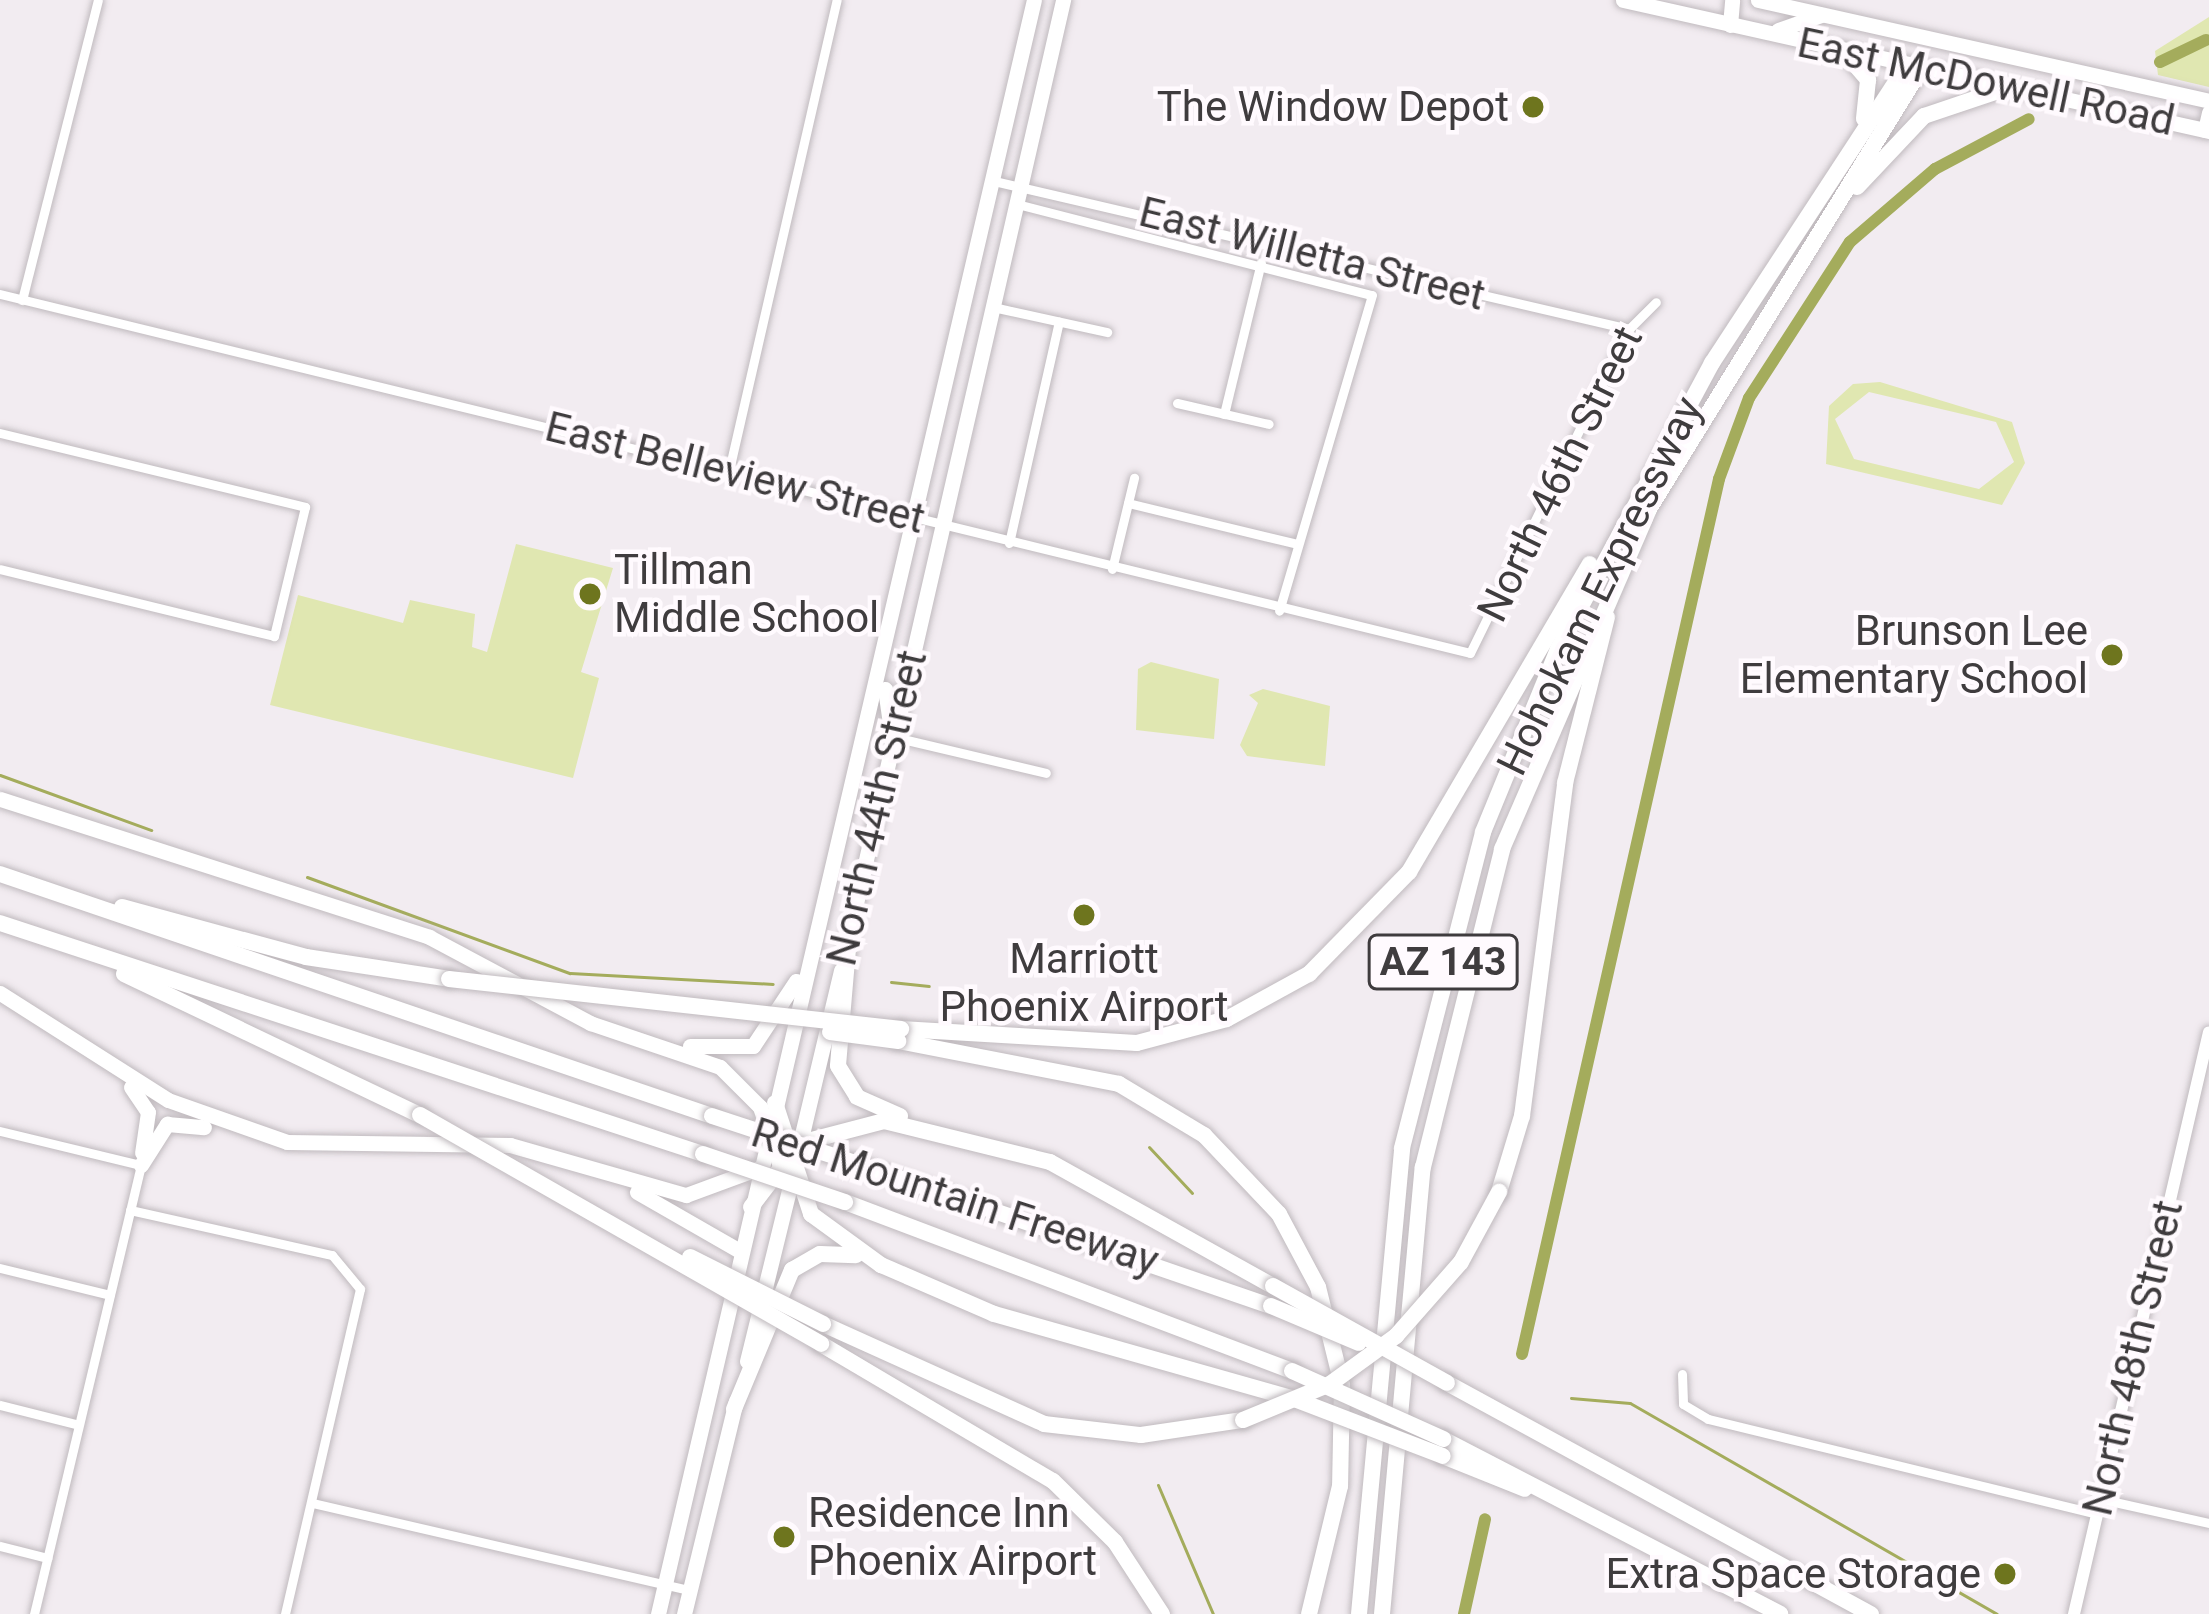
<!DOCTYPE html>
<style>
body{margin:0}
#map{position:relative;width:2209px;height:1614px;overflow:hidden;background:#f2ecf1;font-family:Roboto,sans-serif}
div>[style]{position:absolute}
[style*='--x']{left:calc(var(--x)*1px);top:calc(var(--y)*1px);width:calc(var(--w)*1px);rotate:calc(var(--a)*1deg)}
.green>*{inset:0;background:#e0e7b1}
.stream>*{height:3px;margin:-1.5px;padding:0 1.5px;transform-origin:1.5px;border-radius:1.5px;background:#a4ac5c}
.canal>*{height:12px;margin:-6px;padding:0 6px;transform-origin:6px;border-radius:6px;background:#a4ac5c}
.roads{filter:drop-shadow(0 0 3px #c0babe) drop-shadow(0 0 3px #c0babe)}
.minor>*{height:9px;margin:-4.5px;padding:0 4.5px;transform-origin:4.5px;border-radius:4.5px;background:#fff}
.tertiary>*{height:12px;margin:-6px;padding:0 6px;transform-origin:6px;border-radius:6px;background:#fff}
.primary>*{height:15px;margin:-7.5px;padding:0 7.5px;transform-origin:7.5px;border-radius:7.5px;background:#fff}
.motorway>*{height:16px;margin:-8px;padding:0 8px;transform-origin:8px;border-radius:8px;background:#fff}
.bridges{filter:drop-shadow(0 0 3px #c0babe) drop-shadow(0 0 3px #c0babe)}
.motorway-bridge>*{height:16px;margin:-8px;padding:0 8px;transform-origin:8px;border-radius:8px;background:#fff}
.dots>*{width:33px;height:33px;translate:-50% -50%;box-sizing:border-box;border:6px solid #fffafe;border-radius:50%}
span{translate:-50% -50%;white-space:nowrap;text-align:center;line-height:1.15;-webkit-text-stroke:9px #fffafe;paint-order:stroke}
.shield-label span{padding:3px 9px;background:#fffafe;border:3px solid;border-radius:9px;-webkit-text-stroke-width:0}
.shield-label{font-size:39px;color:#3f3c3e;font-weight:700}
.street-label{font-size:42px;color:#3f3c3e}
.poi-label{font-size:42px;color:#3f3c3e}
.right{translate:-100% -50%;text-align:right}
.left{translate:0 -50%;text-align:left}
</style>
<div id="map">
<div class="green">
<div style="clip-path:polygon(2209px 17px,2209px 87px,2158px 75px,2155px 51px)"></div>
<div style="clip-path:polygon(evenodd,1880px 382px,2012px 422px,2025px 463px,2002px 505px,1826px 464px,1829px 406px,1853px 384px,1880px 382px,1869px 392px,1996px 422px,2014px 462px,1979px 489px,1854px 459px,1835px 419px,1869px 392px)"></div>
<div style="clip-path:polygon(516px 544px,613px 568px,581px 672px,599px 678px,573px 778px,270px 705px,298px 595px,403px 623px,410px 600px,475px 614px,472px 647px,487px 652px)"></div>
<div style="clip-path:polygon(1151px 662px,1219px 679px,1214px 739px,1136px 730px,1138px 669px)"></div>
<div style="clip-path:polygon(1263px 689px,1330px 706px,1325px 766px,1247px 756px,1240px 745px,1258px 703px,1249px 695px)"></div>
</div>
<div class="stream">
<div style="--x:0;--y:775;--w:161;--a:20"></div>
<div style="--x:307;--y:877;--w:280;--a:20.1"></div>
<div style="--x:570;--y:973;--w:203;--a:3.1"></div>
<div style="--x:891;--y:982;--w:38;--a:6"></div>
<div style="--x:1149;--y:1147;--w:63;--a:46.9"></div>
<div style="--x:1571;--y:1398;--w:59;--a:4.8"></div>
<div style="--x:1630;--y:1403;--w:423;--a:29.9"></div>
<div style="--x:1158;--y:1485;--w:140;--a:66.9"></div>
</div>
<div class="canal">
<div style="--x:2160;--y:62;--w:51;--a:-25.6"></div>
<div style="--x:1522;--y:1354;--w:897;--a:-77.31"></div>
<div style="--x:1719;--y:479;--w:86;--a:-69.7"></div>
<div style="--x:1749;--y:398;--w:186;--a:-57.1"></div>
<div style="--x:1850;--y:242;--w:112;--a:-40.7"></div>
<div style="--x:1935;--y:169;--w:106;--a:-28"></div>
<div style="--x:1464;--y:1614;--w:97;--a:-77.5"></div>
</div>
<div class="roads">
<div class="minor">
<div style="--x:994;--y:181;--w:652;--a:13.12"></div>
<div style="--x:1017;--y:204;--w:366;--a:14.4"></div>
<div style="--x:1372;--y:295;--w:329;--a:106.4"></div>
<div style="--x:0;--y:294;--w:1513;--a:13.72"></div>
<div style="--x:1470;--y:653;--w:361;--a:-63.9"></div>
<div style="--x:1629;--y:329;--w:38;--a:-45"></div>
<div style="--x:22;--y:300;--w:309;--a:-75.8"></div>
<div style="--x:993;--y:307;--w:117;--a:12.4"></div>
<div style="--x:1177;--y:403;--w:94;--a:12.9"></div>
<div style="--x:1224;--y:414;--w:156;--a:-76.3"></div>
<div style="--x:0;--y:433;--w:314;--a:13.6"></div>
<div style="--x:305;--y:507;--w:133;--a:103.5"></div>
<div style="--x:274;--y:636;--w:282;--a:-166.3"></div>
<div style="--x:729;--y:470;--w:482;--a:-77.1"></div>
<div style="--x:1128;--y:503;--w:174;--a:13.6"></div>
<div style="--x:1009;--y:543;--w:227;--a:-77.3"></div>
<div style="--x:1112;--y:569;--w:94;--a:-76.4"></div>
<div style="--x:894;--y:737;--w:156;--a:13.3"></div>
<div style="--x:0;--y:1131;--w:145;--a:13.6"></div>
<div style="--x:141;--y:1165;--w:462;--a:103.4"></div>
<div style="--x:130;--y:1210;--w:207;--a:12.6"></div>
<div style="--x:332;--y:1255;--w:44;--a:50.5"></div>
<div style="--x:360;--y:1289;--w:334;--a:103"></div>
<div style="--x:0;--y:1268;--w:113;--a:13.8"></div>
<div style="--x:1682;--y:1374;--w:30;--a:88"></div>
<div style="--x:1683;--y:1404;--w:29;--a:31"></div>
<div style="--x:1708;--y:1419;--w:400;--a:13.7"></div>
<div style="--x:0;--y:1405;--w:81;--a:14.2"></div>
<div style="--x:2101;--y:1499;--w:111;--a:12.5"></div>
<div style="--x:312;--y:1503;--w:387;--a:13"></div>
<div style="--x:0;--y:1546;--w:49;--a:14.3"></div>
</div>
<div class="tertiary">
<div style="--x:2074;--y:1614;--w:597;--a:-76.94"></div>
</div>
<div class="primary">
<div style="--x:1623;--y:0;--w:600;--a:12.6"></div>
<div style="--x:1758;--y:0;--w:462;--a:12.6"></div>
<div style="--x:1730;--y:25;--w:25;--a:-85"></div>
<div style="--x:1778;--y:30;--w:46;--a:-19.2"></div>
<div style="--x:2205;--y:130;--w:18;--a:-77"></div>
<div style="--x:885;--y:689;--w:49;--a:81.7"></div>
<div style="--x:0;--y:799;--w:451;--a:17.8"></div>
<div style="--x:429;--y:937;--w:183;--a:28.1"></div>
<div style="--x:590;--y:1023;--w:137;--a:18.7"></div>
<div style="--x:720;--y:1067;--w:57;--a:45"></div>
<div style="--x:760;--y:1107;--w:69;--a:71.3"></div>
<div style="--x:846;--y:947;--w:972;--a:-77.09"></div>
<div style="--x:0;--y:993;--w:199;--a:32.5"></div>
<div style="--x:168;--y:1100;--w:126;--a:19.4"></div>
<div style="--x:287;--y:1142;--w:223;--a:0.8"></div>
<div style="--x:510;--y:1145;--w:183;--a:15.9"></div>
<div style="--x:686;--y:1195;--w:78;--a:-20.3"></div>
<div style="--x:690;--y:1046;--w:63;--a:0"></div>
<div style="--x:753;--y:1046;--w:78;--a:-56.5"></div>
<div style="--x:131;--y:1087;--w:30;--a:56"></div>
<div style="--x:148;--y:1112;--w:41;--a:98.3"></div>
<div style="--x:798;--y:1151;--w:186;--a:-76.6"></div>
<div style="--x:141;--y:1165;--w:49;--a:-57.6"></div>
<div style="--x:167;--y:1124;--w:37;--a:5"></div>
<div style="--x:637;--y:1192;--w:119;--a:29.8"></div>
<div style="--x:747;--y:1361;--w:193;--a:-76.2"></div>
<div style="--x:658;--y:1614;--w:1657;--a:-76.89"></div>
<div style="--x:684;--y:1614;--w:219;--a:-76.3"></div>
</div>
<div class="motorway">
<div style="--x:1844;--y:52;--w:37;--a:49"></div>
<div style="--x:1868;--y:80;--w:39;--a:96"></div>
<div style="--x:1857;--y:187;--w:98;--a:-46.7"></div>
<div style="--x:1924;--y:116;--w:88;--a:-18.6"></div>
<div style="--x:0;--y:874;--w:752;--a:18.77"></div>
<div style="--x:122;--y:907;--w:191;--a:15.2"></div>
<div style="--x:306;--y:957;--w:145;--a:8.7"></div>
<div style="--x:0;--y:923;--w:740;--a:18.19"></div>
<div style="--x:849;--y:937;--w:129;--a:94.9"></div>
<div style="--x:838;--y:1066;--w:36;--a:58"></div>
<div style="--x:857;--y:1097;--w:47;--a:23.8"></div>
<div style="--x:124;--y:974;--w:328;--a:25.5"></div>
<div style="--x:901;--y:1029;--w:236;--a:3.4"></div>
<div style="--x:1137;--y:1043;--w:93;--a:-14.9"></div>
<div style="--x:1227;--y:1019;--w:94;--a:-28.8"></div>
<div style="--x:1309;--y:974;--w:143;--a:-45.6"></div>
<div style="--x:1409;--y:872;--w:357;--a:-59.6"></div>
<div style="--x:898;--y:1041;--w:225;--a:11"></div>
<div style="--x:1119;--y:1084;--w:99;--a:31"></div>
<div style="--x:1204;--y:1135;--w:109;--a:46.5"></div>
<div style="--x:1279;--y:1214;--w:83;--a:61.9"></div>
<div style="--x:1318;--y:1287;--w:101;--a:76.2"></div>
<div style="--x:1342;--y:1385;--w:101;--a:91.1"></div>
<div style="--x:1340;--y:1486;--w:132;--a:103.6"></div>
<div style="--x:775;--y:1103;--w:117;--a:72"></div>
<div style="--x:811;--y:1214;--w:87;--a:36.1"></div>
<div style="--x:881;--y:1265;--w:123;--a:23.4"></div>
<div style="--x:994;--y:1314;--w:308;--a:15.8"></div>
<div style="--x:855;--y:1163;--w:440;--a:19"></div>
<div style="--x:1499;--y:1192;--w:79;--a:-73.2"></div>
<div style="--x:1522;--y:1116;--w:336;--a:-82.6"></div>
<div style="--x:1565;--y:783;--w:171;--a:-75.8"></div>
<div style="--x:845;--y:1202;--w:478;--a:20.7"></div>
<div style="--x:751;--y:1207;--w:81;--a:-52.6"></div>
<div style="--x:800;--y:1143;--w:87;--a:-14.7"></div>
<div style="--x:884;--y:1121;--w:171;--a:13.9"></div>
<div style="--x:1050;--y:1162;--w:255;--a:29.1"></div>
<div style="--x:823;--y:1324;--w:243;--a:24.3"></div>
<div style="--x:1044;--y:1424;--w:98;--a:6.5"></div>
<div style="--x:1141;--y:1435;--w:103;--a:-8.4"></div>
<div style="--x:821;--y:1344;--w:269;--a:30.6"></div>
<div style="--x:1053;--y:1481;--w:87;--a:44.5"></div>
<div style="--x:1115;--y:1542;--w:86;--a:56.9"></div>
<div style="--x:1447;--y:1383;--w:483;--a:28.6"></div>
<div style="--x:734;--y:1409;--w:151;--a:-67.4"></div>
<div style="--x:792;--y:1270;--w:32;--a:-30"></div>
<div style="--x:820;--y:1254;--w:36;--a:2"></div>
<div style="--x:1443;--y:1439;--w:380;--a:27.4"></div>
<div style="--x:1443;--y:1456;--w:88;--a:21.9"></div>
<div style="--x:1359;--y:1614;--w:468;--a:-84.7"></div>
<div style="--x:1402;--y:1148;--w:326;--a:-75.6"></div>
<div style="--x:1483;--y:832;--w:198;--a:-67.7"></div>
<div style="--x:1558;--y:649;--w:325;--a:-61.7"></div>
<div style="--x:1712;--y:363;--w:355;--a:-56.8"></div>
<div style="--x:1382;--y:1614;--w:449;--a:-84.8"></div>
<div style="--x:1423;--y:1167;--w:328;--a:-76"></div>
<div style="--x:1502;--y:849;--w:370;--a:-66.6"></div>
<div style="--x:1649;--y:509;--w:517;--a:-58.28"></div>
</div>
</div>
<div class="bridges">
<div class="motorway-bridge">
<div style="--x:449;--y:979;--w:455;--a:6.3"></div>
<div style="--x:830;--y:1032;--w:69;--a:7.5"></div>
<div style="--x:420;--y:1115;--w:462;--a:29.7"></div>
<div style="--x:712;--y:1116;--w:151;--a:18.2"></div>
<div style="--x:703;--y:1154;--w:150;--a:18.7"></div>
<div style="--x:690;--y:1257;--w:149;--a:26.7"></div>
<div style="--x:1273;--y:1286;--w:199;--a:29.1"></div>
<div style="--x:1271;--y:1306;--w:95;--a:22.8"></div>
<div style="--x:1292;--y:1371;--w:166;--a:24.2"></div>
<div style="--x:1297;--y:1400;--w:156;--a:21"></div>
<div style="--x:1243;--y:1420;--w:94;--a:-22.5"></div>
<div style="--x:1330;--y:1384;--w:82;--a:-36"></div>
<div style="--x:1396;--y:1336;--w:98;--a:-48.7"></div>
<div style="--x:1461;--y:1262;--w:80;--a:-61.5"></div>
</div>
</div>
<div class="dots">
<div style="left:1533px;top:107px;background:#6e751e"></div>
<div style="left:590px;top:594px;background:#6e751e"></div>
<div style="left:2112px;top:655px;background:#6e751e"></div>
<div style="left:1084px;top:915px;background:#6e751e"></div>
<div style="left:784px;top:1537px;background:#6e751e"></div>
<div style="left:2005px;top:1574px;background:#6e751e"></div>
</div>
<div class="shield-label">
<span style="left:1443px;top:962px">AZ 143</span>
</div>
<div class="street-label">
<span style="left:1986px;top:82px;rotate:12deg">East McDowell Road</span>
<span style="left:1312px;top:254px;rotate:14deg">East Willetta Street</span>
<span style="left:735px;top:473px;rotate:14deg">East Belleview Street</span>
<span style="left:1560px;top:474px;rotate:-64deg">North 46th Street</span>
<span style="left:1600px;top:586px;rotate:-64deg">Hohokam Expressway</span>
<span style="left:877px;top:808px;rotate:-77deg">North 44th Street</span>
<span style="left:955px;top:1197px;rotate:18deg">Red Mountain Freeway</span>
<span style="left:2133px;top:1358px;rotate:-77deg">North 48th Street</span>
</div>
<div class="poi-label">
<span class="right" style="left:1509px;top:107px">The Window Depot</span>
<span class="left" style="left:614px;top:594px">Tillman<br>Middle School</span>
<span class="right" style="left:2088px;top:655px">Brunson Lee<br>Elementary School</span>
<span style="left:1084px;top:983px">Marriott<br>Phoenix Airport</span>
<span class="left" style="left:808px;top:1537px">Residence Inn<br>Phoenix Airport</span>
<span class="right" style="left:1981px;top:1574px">Extra Space Storage</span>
</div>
</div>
